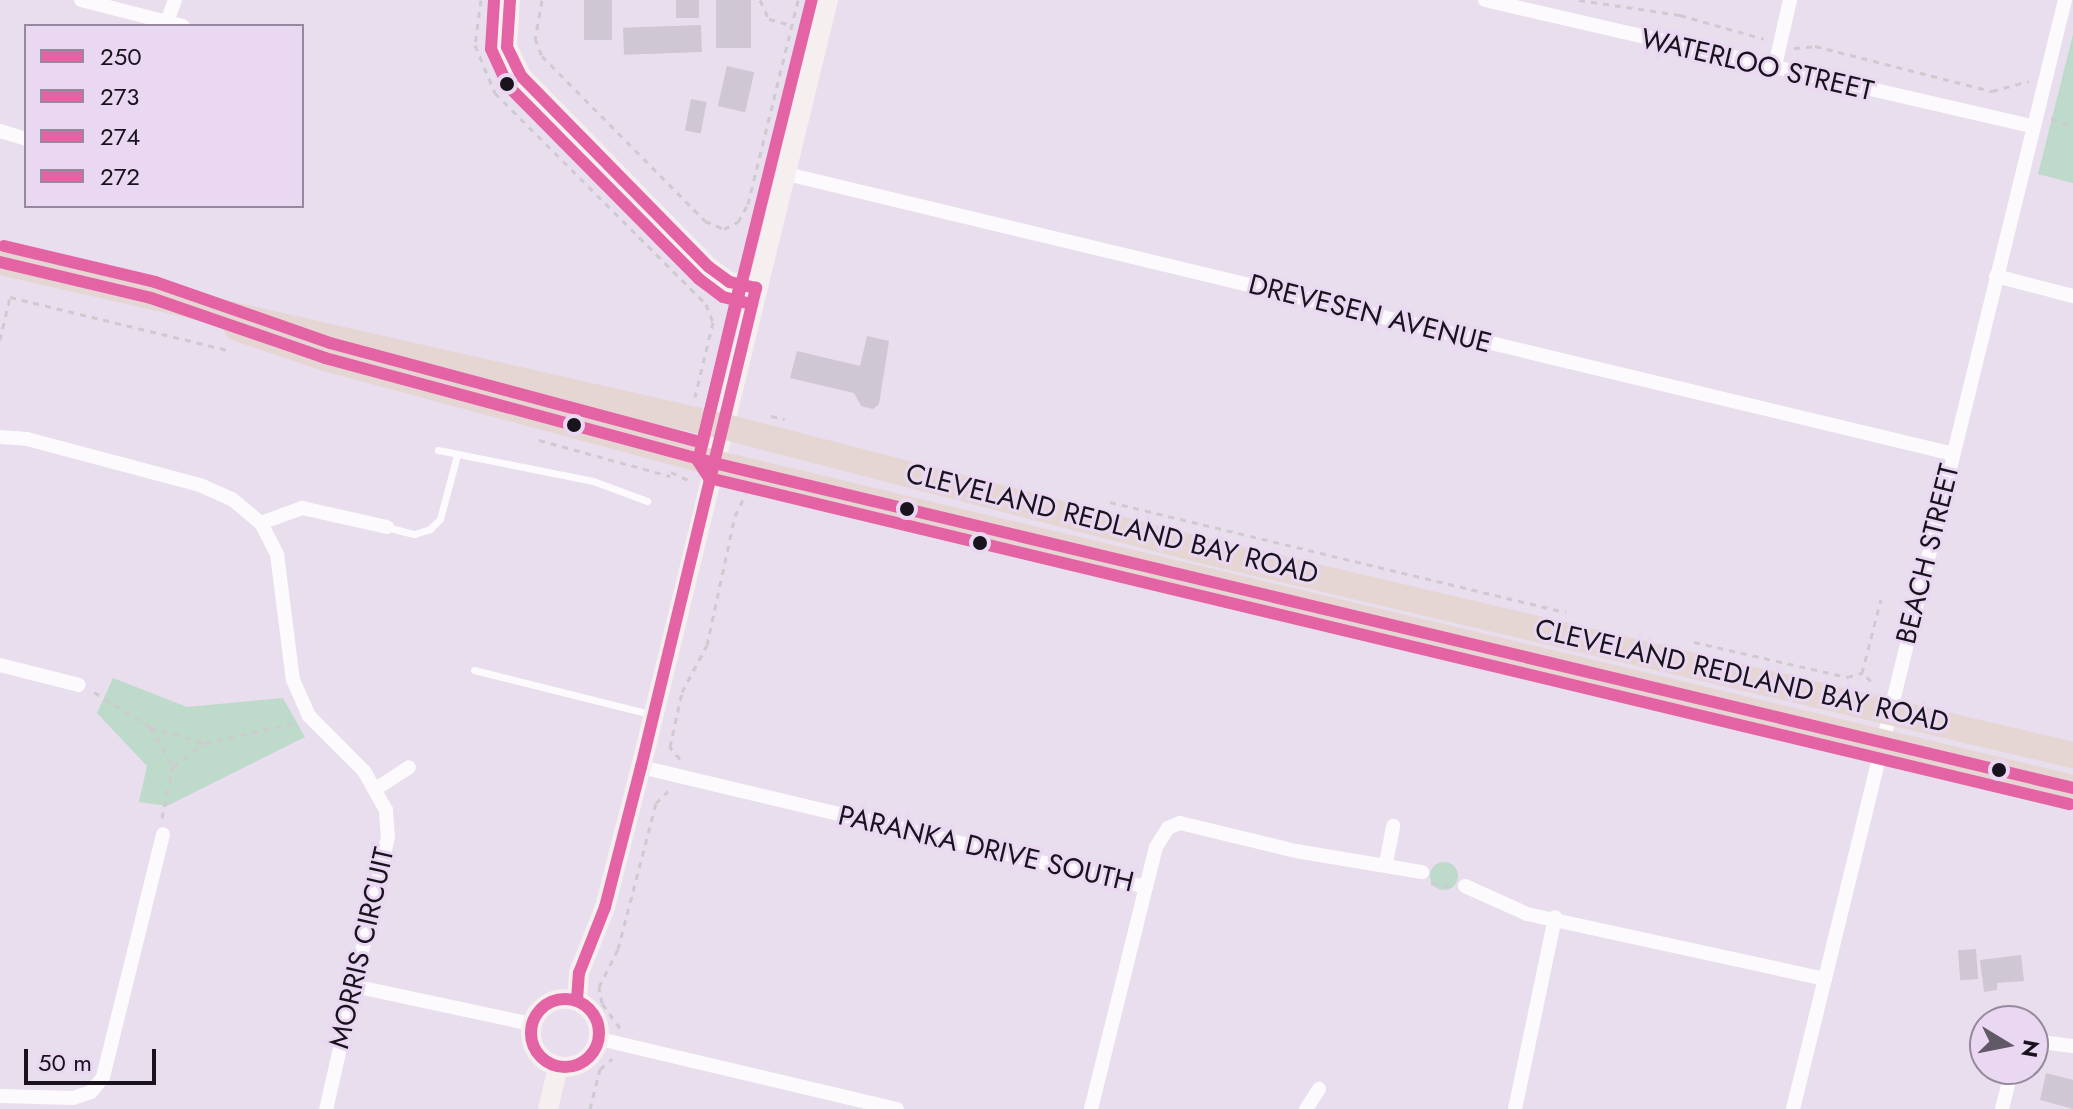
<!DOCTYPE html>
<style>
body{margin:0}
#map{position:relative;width:2073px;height:1109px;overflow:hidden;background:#e8deed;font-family:Jost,sans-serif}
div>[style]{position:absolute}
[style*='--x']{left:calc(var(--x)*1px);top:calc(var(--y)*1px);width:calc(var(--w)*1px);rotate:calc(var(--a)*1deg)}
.green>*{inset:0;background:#bddaca}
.round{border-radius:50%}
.building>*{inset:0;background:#cfc7d3;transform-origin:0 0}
.path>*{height:3px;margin-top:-1.5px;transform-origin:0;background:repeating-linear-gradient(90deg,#cecbd0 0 6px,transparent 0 12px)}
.lane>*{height:7px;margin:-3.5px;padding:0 3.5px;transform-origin:3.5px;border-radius:3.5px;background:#fcfafc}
.street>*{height:14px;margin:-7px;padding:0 7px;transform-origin:7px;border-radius:7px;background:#fcfafc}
.secondary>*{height:20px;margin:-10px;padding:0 10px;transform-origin:10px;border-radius:10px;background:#f5eff0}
.secondary>.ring{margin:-10px;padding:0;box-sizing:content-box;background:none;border:20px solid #f5eff0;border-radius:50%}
.highway>*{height:26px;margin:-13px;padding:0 13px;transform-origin:13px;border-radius:13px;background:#e5d5d3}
.bus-1>*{height:12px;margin:-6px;padding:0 6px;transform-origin:6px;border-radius:6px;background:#e463a4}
.bus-2>*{height:12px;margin:-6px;padding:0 6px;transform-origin:6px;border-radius:6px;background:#e463a4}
.bus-3>*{height:12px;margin:-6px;padding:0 6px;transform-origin:6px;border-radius:6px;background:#e463a4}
.bus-3>.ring{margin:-6px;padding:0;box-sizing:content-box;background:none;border:12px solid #e463a4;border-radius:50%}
.bus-4>*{height:12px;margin:-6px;padding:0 6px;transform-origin:6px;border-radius:6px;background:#e463a4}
.dots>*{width:22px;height:22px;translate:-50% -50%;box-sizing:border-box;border:4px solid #ead8f3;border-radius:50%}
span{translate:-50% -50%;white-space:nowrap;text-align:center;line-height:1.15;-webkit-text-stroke:6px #ead8f3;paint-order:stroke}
.street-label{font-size:28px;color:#19131d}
.legend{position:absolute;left:24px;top:24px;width:280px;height:184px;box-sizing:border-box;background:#ead8f3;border:2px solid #96899d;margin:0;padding:10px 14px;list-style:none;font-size:24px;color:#19131d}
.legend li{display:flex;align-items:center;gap:16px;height:40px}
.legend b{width:40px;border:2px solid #96899d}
.north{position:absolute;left:1969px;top:1005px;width:80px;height:80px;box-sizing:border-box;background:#ead8f3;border:2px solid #96899d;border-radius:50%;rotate:100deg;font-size:22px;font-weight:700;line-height:32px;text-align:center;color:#19131d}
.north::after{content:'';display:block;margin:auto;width:28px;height:36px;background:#615a66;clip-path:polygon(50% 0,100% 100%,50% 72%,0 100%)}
.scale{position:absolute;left:24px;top:1049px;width:132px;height:36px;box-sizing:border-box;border:4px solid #19131d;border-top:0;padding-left:10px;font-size:24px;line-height:28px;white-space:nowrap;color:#19131d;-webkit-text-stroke:6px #ead8f3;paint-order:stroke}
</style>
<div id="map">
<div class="green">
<div style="clip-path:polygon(2073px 34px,2073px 183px,2038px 174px)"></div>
<div style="clip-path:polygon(113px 678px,187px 707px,283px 698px,305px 737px,167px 806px,139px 802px,147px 766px,97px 713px)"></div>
<div class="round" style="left:1430px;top:862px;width:28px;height:28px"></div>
</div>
<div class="building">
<div style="left:584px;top:0;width:28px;height:40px"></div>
<div style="left:676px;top:0;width:23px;height:18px"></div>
<div style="left:716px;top:0;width:35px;height:48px"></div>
<div style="left:701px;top:25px;width:27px;height:78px;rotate:88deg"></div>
<div style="left:727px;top:66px;width:28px;height:41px;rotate:13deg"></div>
<div style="left:691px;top:99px;width:16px;height:32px;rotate:11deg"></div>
<div style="clip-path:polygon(867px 336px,889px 341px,879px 404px,873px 409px,861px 406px,854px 393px,790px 378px,797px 351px,860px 366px)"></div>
<div style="left:1976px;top:949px;width:30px;height:18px;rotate:86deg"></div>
<div style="clip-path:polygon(2021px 955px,2024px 981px,1997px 983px,1997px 990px,1984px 992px,1980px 960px)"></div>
<div style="clip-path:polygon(2046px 1073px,2073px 1080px,2073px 1109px,2040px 1100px)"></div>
</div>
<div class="path">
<div style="--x:481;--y:0;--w:45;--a:97.6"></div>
<div style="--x:475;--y:45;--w:52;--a:67.4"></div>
<div style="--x:495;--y:93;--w:298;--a:45"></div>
<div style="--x:706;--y:304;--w:19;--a:69"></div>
<div style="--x:713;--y:322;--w:77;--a:103.5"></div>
<div style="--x:542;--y:0;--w:39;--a:100"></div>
<div style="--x:535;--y:38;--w:19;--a:69"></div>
<div style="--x:542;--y:56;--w:232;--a:45.3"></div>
<div style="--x:705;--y:221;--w:21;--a:23"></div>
<div style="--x:724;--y:229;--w:16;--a:-27"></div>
<div style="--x:738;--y:222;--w:21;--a:-61"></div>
<div style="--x:748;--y:204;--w:210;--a:-76.2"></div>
<div style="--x:760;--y:0;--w:21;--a:65"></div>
<div style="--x:769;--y:19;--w:24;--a:15"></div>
<div style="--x:1579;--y:0;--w:102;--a:8.4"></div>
<div style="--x:1680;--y:15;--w:87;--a:15.9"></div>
<div style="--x:1794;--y:48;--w:21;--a:-5"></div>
<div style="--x:1815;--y:46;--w:183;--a:14.3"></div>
<div style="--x:1992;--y:91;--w:38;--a:-15"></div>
<div style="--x:2051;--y:118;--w:24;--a:22"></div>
<div style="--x:0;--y:340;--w:44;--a:-76.9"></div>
<div style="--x:10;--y:297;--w:224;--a:13.7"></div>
<div style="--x:771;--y:416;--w:14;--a:12"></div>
<div style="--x:539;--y:440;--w:136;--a:15.4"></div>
<div style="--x:671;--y:472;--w:21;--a:25"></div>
<div style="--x:1110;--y:502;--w:469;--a:13.6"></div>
<div style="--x:1694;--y:642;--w:157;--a:12.9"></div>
<div style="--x:1847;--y:677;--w:16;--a:-15"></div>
<div style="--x:1871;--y:681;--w:12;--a:-138"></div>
<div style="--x:1862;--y:673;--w:76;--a:-75.6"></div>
<div style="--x:94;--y:692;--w:66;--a:32"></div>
<div style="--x:150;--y:727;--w:57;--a:16.2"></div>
<div style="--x:205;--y:743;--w:92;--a:-12.5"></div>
<div style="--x:150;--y:727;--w:44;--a:59.9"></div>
<div style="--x:680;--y:759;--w:16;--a:-130"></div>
<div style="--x:670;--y:747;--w:56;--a:-77.7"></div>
<div style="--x:682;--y:692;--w:53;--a:-62"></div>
<div style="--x:707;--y:645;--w:132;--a:-77.8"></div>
<div style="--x:735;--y:516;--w:25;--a:-64"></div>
<div style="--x:162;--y:818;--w:53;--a:-78.1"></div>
<div style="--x:173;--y:766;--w:39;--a:-36"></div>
<div style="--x:1431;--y:883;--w:20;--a:11"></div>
<div style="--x:620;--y:1028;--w:31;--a:-126"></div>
<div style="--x:602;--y:1003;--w:16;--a:-101"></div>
<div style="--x:599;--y:987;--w:42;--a:-63.4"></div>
<div style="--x:618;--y:949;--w:151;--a:-75.4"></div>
<div style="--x:656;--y:803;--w:17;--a:-45"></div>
<div style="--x:590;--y:1109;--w:41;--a:-76"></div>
<div style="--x:600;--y:1069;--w:16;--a:-40"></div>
</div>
<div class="lane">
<div style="--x:438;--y:450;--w:158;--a:11.3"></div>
<div style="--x:593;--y:481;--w:58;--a:20.3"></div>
<div style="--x:387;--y:527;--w:28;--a:15"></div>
<div style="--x:414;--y:534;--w:17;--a:-17"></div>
<div style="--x:430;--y:529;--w:14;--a:-45"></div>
<div style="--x:440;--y:519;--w:66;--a:-75.1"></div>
<div style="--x:474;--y:670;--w:181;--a:14"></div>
</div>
<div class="street">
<div style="--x:81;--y:0;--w:105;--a:14.3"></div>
<div style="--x:1485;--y:0;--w:560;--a:12.99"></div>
<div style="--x:167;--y:22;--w:23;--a:-70"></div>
<div style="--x:1774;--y:70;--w:72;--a:-77.1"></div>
<div style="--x:0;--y:131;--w:27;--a:17"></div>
<div style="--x:787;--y:174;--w:1199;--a:13.5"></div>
<div style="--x:1996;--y:276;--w:80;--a:14.6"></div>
<div style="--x:0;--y:437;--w:27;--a:4"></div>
<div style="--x:27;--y:439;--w:179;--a:14.9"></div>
<div style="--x:200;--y:485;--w:35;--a:24"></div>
<div style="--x:232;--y:499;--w:38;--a:40"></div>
<div style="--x:261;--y:523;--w:35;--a:63"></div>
<div style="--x:277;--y:554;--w:127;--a:82.8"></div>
<div style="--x:293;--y:680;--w:39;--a:66"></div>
<div style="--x:309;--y:716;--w:78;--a:45"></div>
<div style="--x:364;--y:771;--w:45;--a:60.6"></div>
<div style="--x:386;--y:810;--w:27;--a:86"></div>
<div style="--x:388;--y:837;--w:279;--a:102.8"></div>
<div style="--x:261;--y:523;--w:44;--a:-20.1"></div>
<div style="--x:302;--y:508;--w:87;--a:12.6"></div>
<div style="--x:0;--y:665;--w:81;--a:14.2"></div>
<div style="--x:641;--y:767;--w:519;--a:13.37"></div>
<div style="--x:1146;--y:887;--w:41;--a:-76"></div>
<div style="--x:1156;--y:847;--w:22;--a:-58"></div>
<div style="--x:1168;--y:828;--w:13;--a:-23"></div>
<div style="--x:1180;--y:823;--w:119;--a:13.6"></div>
<div style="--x:1296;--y:851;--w:128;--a:9.5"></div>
<div style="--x:377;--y:788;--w:38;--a:-33"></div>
<div style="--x:1386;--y:863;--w:38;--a:-79"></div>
<div style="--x:1465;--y:886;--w:68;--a:24.3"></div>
<div style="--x:1527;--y:914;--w:305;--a:12.3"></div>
<div style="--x:354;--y:986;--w:182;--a:12.1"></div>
<div style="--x:600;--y:1039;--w:305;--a:13.3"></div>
<div style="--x:2033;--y:1041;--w:40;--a:7.1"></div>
<div style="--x:0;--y:1096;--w:73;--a:1.6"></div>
<div style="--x:73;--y:1098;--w:19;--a:-18"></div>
<div style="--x:91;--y:1092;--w:19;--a:-51"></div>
<div style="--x:103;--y:1077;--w:250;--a:-76.1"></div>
<div style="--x:1091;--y:1109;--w:229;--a:-76.1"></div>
<div style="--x:1306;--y:1109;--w:24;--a:-57"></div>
<div style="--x:1515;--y:1109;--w:196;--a:-78.2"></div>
<div style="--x:1793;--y:1109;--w:1142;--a:-76.22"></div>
<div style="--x:2002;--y:1109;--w:41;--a:-76"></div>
</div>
<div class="secondary">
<div style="--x:510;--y:0;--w:47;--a:93.7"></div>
<div style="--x:507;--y:47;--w:32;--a:64"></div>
<div style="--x:521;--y:76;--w:268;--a:45.5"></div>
<div style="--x:709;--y:267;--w:26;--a:36"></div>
<div style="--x:730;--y:282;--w:27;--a:13"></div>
<div class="ring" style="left:531px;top:999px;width:48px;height:48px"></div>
<div style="--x:577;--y:1000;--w:27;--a:-86"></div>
<div style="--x:579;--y:973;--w:71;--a:-68.5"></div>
<div style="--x:605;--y:907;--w:145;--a:-75.6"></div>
<div style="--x:641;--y:767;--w:789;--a:-76.3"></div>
<div style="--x:548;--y:1109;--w:43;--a:-76.6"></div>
</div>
<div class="highway">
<div style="--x:0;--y:262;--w:740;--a:12.8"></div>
<div style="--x:722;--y:426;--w:487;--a:14.5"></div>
<div style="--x:1193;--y:548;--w:904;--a:13.24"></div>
<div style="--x:237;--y:328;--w:93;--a:18.8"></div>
<div style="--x:325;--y:358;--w:403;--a:15.1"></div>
<div style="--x:714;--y:463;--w:1397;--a:13.45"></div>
</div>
<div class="bus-1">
<div style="--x:0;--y:262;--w:155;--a:13.4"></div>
<div style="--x:151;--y:298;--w:184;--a:19"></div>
<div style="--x:325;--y:358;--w:403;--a:15.1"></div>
<div style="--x:714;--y:463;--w:1397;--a:13.45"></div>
</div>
<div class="bus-2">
<div style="--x:494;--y:0;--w:49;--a:93.5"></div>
<div style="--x:491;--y:49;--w:41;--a:65.3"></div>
<div style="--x:508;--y:86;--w:272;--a:45.3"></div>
<div style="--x:699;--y:279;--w:30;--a:37"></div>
<div style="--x:723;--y:297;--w:30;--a:14"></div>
<div style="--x:740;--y:284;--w:182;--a:103.3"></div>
<div style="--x:698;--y:461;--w:20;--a:57"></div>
<div style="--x:709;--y:478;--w:1399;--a:13.48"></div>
</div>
<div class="bus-3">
<div style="--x:510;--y:0;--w:47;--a:93.7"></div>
<div style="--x:507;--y:47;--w:32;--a:64"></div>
<div style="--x:521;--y:76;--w:268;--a:45.5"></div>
<div style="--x:709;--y:267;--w:26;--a:36"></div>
<div style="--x:730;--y:282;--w:27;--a:13"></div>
<div class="ring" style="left:531px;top:999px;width:56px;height:56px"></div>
<div style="--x:577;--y:1000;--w:27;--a:-86"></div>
<div style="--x:579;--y:973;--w:71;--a:-68.5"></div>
<div style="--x:605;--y:907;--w:145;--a:-75.6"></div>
<div style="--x:641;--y:767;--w:493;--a:-76.5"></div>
</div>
<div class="bus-4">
<div style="--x:4;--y:246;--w:155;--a:13.4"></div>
<div style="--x:155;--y:282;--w:185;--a:19.2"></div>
<div style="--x:330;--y:343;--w:385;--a:15"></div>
<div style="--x:702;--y:443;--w:456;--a:-76.1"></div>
</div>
<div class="dots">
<div style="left:507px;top:84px;background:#19131d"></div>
<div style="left:574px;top:425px;background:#19131d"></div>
<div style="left:907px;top:509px;background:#19131d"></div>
<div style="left:980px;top:543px;background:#19131d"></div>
<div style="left:1999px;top:770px;background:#19131d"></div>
</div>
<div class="street-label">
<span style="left:1757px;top:65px;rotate:13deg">WATERLOO STREET</span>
<span style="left:1370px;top:314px;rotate:14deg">DREVESEN AVENUE</span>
<span style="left:1112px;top:524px;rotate:14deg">CLEVELAND REDLAND BAY ROAD</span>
<span style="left:1928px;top:554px;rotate:-76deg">BEACH STREET</span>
<span style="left:1742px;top:676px;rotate:13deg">CLEVELAND REDLAND BAY ROAD</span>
<span style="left:986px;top:849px;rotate:13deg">PARANKA DRIVE SOUTH</span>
<span style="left:362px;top:948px;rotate:-77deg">MORRIS CIRCUIT</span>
</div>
<ul class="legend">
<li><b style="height:10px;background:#e463a4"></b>250</li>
<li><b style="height:10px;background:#e463a4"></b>273</li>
<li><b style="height:10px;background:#e463a4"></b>274</li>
<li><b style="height:10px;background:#e463a4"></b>272</li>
</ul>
<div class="north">N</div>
<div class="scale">50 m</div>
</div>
